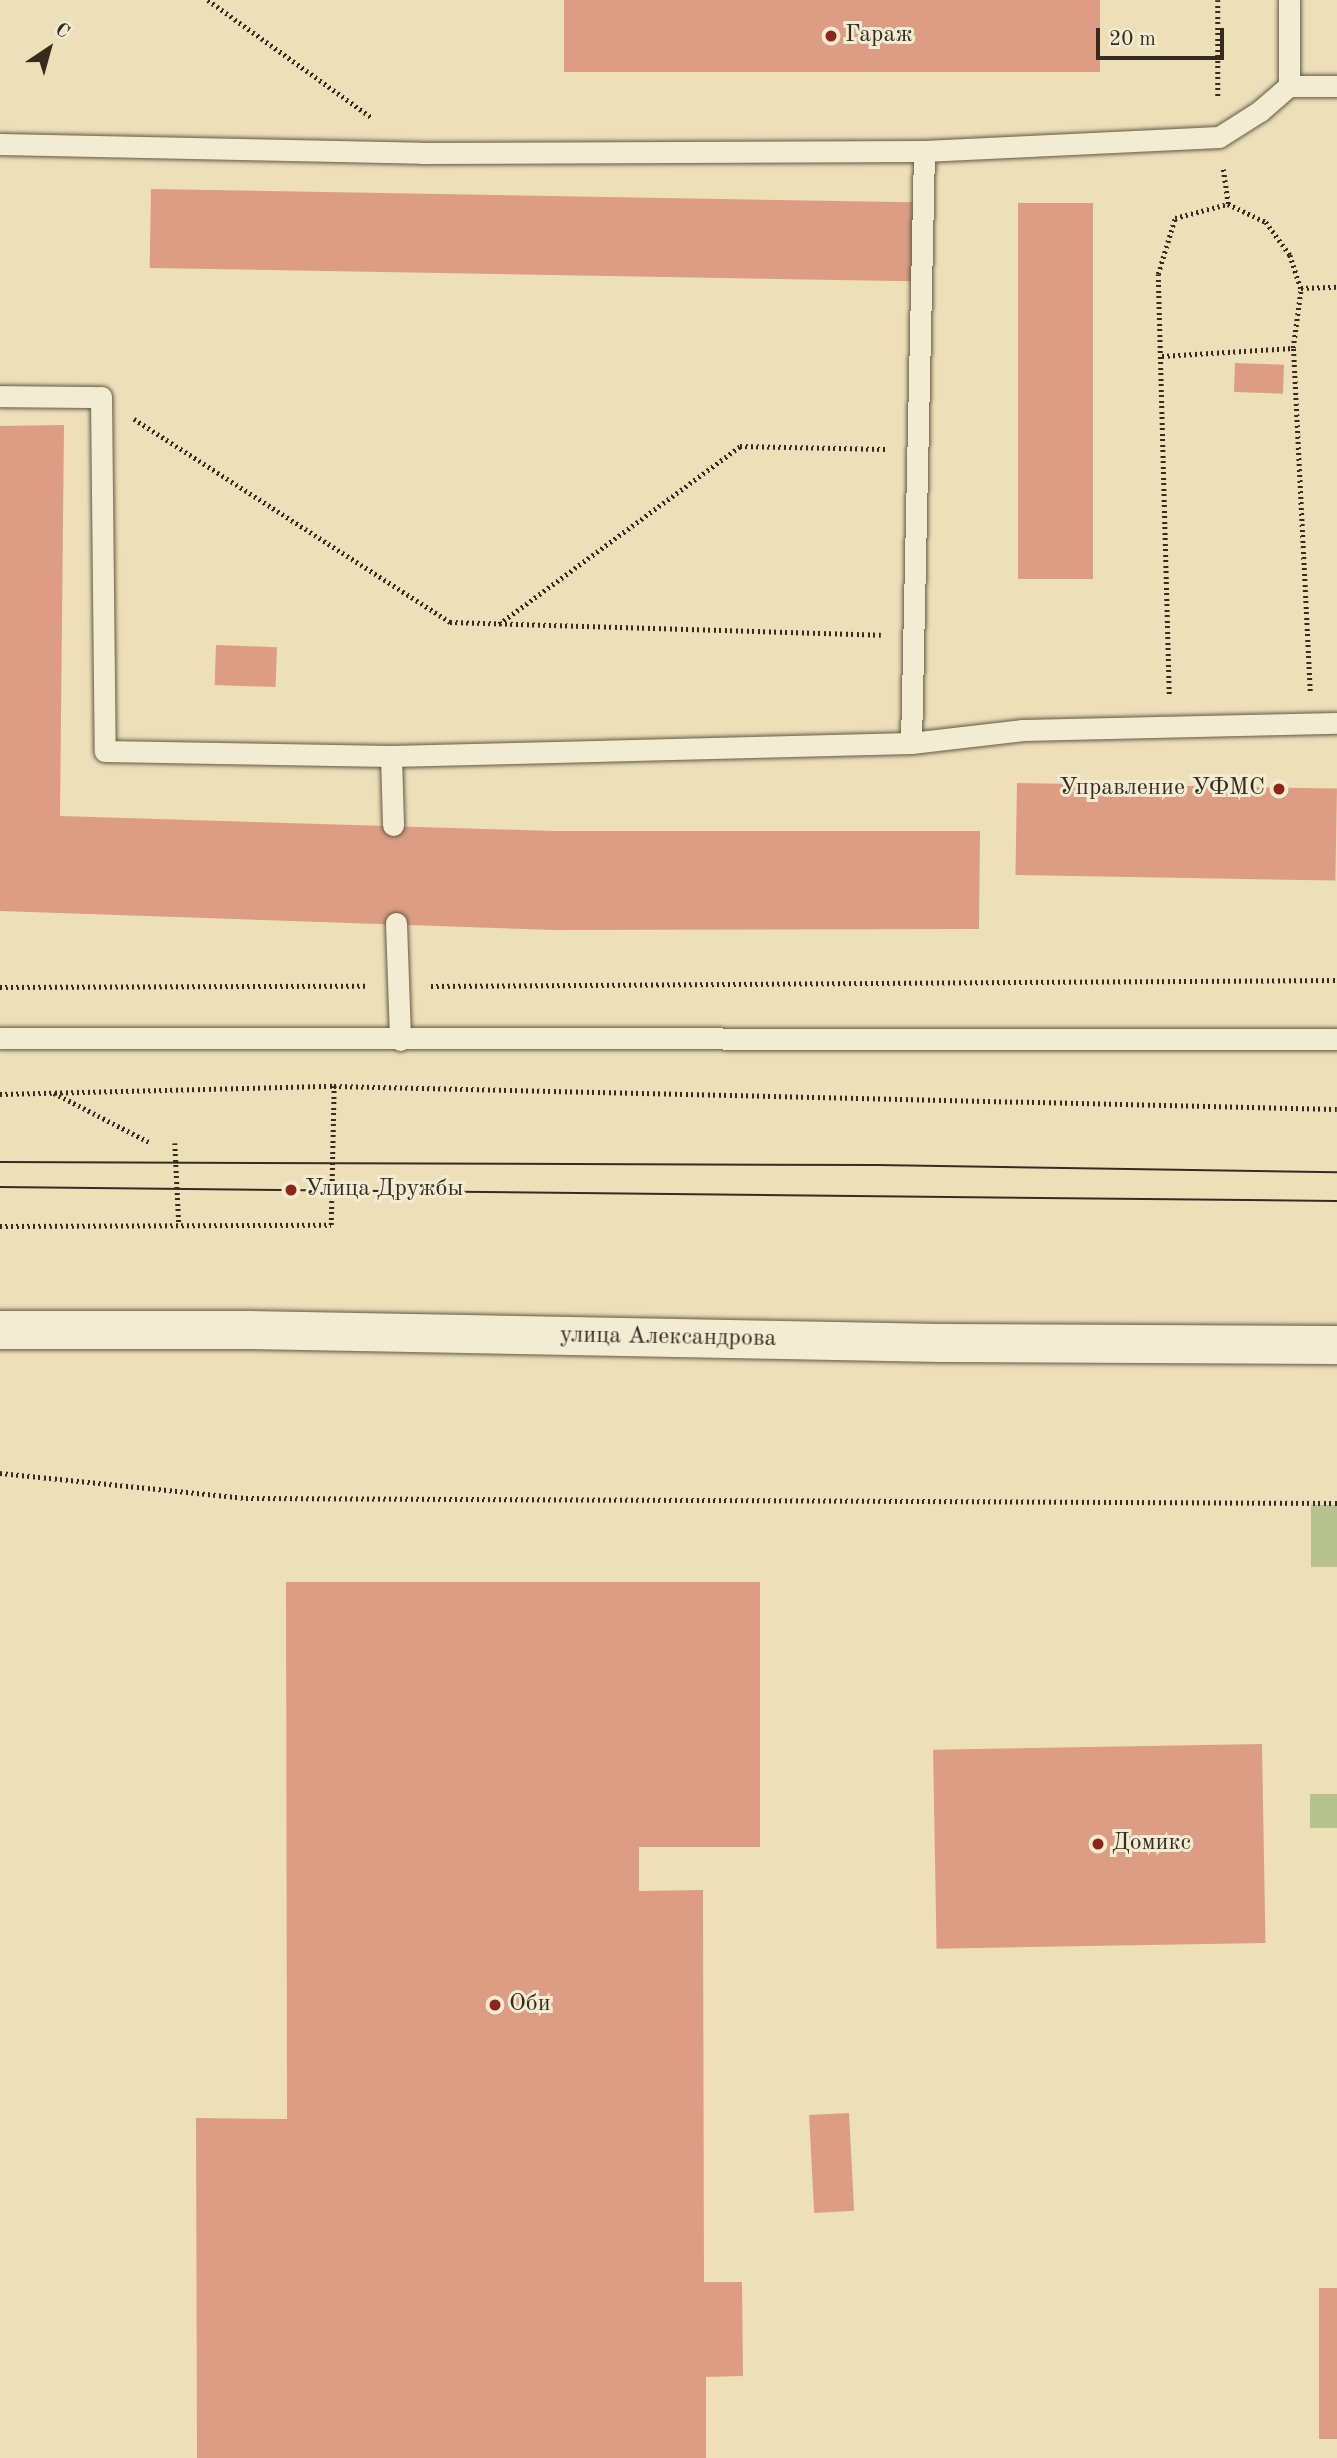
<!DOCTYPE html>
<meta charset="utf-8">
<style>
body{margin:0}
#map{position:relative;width:1337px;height:2458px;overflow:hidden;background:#ede0b9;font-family:"Old Standard TT",serif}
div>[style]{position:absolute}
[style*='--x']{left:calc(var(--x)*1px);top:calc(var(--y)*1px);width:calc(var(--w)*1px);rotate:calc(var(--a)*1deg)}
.green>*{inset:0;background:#b8c28f;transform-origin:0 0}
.building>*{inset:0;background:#dd9d84;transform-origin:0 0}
.path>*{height:4.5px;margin-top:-2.25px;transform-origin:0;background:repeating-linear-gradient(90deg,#362b1e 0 2px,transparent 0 5.5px)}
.roads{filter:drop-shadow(0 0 2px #645845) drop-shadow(0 0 2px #645845)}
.service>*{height:21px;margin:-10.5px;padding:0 10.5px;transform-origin:10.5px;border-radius:10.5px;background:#f3ebd2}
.secondary>*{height:38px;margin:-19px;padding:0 19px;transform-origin:19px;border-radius:19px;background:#f3ebd2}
.tram>*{height:2px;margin:-1px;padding:0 1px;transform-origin:1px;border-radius:1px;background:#362b1e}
.dots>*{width:19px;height:19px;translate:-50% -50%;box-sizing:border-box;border:4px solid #f3ebd2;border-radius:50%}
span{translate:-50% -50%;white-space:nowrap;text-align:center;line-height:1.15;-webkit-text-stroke:6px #f3ebd2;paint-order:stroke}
.poi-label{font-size:24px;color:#362b1e}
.left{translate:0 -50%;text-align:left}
.right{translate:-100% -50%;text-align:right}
.street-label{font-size:24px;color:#362b1e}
.north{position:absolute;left:14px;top:14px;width:70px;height:70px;-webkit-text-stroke:5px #f3ebd2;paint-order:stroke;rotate:36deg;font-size:19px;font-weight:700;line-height:28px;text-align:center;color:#362b1e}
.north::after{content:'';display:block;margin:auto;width:24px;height:32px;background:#362b1e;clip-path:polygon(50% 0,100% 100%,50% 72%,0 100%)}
.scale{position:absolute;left:1096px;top:28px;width:128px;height:32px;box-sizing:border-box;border:4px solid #362b1e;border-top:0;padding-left:9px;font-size:21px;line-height:24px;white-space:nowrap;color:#362b1e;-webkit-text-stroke:5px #f3ebd2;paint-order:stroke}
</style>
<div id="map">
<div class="green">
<div style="left:1311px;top:1505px;width:26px;height:62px"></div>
<div style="left:1310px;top:1794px;width:27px;height:34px"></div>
</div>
<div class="building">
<div style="left:564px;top:0;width:536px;height:72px"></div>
<div style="left:151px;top:189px;width:762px;height:79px;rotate:1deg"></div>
<div style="left:1018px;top:203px;width:75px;height:376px"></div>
<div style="left:1235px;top:363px;width:49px;height:29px;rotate:2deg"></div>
<div style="clip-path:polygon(64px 425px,60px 816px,554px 831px,980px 831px,979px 929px,554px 930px,0 911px,0 426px)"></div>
<div style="left:216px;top:645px;width:61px;height:40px;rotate:2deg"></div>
<div style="left:1017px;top:783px;width:320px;height:92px;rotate:1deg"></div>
<div style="clip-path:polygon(286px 1582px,760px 1582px,760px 1847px,639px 1847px,639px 1891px,703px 1890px,704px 2282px,742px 2282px,743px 2376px,706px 2377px,706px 2458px,197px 2458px,196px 2118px,287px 2119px)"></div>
<div style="left:1262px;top:1744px;width:199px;height:329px;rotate:89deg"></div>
<div style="left:849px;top:2113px;width:98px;height:40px;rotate:87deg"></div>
<div style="left:1319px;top:2288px;width:18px;height:151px"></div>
</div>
<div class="path">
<div style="--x:208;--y:0;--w:202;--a:35.7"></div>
<div style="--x:1218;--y:0;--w:98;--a:90"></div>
<div style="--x:1228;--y:204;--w:42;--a:25.3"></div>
<div style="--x:1266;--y:222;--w:41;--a:54"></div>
<div style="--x:1290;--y:255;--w:35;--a:72"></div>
<div style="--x:1162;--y:356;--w:131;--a:-3.5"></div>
<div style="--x:134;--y:419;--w:376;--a:32.7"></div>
<div style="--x:450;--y:622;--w:431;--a:1.7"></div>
<div style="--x:499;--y:624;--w:300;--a:-36.4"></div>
<div style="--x:740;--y:446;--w:146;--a:1.2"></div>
<div style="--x:1310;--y:691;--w:343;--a:-92.8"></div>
<div style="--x:1293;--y:348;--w:61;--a:-82.4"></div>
<div style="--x:1301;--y:288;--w:36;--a:-2"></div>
<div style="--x:1169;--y:694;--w:420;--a:-91.5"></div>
<div style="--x:1158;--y:274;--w:59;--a:-73.1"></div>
<div style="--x:1175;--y:218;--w:55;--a:-14.8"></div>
<div style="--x:1228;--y:204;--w:35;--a:-98"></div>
<div style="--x:431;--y:986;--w:906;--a:-0.38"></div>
<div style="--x:0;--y:987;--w:367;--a:-0.2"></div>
<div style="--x:54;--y:1093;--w:107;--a:27.3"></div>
<div style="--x:0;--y:1094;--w:334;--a:-1.4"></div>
<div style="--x:334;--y:1086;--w:1003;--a:1.31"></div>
<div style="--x:175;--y:1143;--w:82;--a:87.2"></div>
<div style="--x:0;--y:1226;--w:331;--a:-0.2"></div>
<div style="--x:331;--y:1225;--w:139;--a:-88.8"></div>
<div style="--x:0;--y:1473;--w:247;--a:5.8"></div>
<div style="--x:246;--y:1498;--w:1091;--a:0.26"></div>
</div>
<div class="roads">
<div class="service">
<div style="--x:1289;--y:86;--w:48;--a:0"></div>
<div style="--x:0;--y:144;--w:421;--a:1.2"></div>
<div style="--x:421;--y:153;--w:503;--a:-0.23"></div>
<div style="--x:0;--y:396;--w:101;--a:0.6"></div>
<div style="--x:101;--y:397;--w:354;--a:89.4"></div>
<div style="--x:105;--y:751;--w:286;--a:1"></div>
<div style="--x:391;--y:756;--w:520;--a:-1.43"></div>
<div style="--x:911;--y:743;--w:113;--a:-6.6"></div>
<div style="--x:1023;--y:730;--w:314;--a:-1.3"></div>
<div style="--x:911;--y:743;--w:592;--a:-88.74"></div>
<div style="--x:924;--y:151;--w:295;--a:-2.7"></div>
<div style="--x:1219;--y:137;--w:49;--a:-32.4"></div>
<div style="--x:1260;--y:111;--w:38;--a:-41"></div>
<div style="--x:1289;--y:86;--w:86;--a:-90"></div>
<div style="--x:391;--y:756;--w:69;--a:88.3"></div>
<div style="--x:396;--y:923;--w:117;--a:88"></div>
<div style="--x:0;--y:1038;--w:1337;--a:0.04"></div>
</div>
<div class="secondary">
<div style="--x:0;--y:1330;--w:249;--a:0"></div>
<div style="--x:249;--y:1330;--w:692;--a:1.08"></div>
<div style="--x:941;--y:1343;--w:396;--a:0.3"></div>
</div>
</div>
<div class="tram">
<div style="--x:0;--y:1162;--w:877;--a:0.2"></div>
<div style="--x:877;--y:1165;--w:460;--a:0.9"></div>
<div style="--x:0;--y:1187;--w:1337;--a:0.6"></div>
</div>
<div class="dots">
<div style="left:831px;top:36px;background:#8f2418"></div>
<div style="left:1279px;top:789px;background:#8f2418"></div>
<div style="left:291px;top:1190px;background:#8f2418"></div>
<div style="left:1098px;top:1844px;background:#8f2418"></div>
<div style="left:495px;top:2005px;background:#8f2418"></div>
</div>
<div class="poi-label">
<span class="left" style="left:845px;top:36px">Гараж</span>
<span class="right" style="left:1265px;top:789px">Управление УФМС</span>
<span class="left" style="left:305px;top:1190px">Улица Дружбы</span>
<span class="left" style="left:1112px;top:1844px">Домикс</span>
<span class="left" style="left:509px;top:2005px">Оби</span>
</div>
<div class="street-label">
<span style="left:668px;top:1338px;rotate:1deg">улица Александрова</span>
</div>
<div class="north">С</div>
<div class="scale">20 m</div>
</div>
